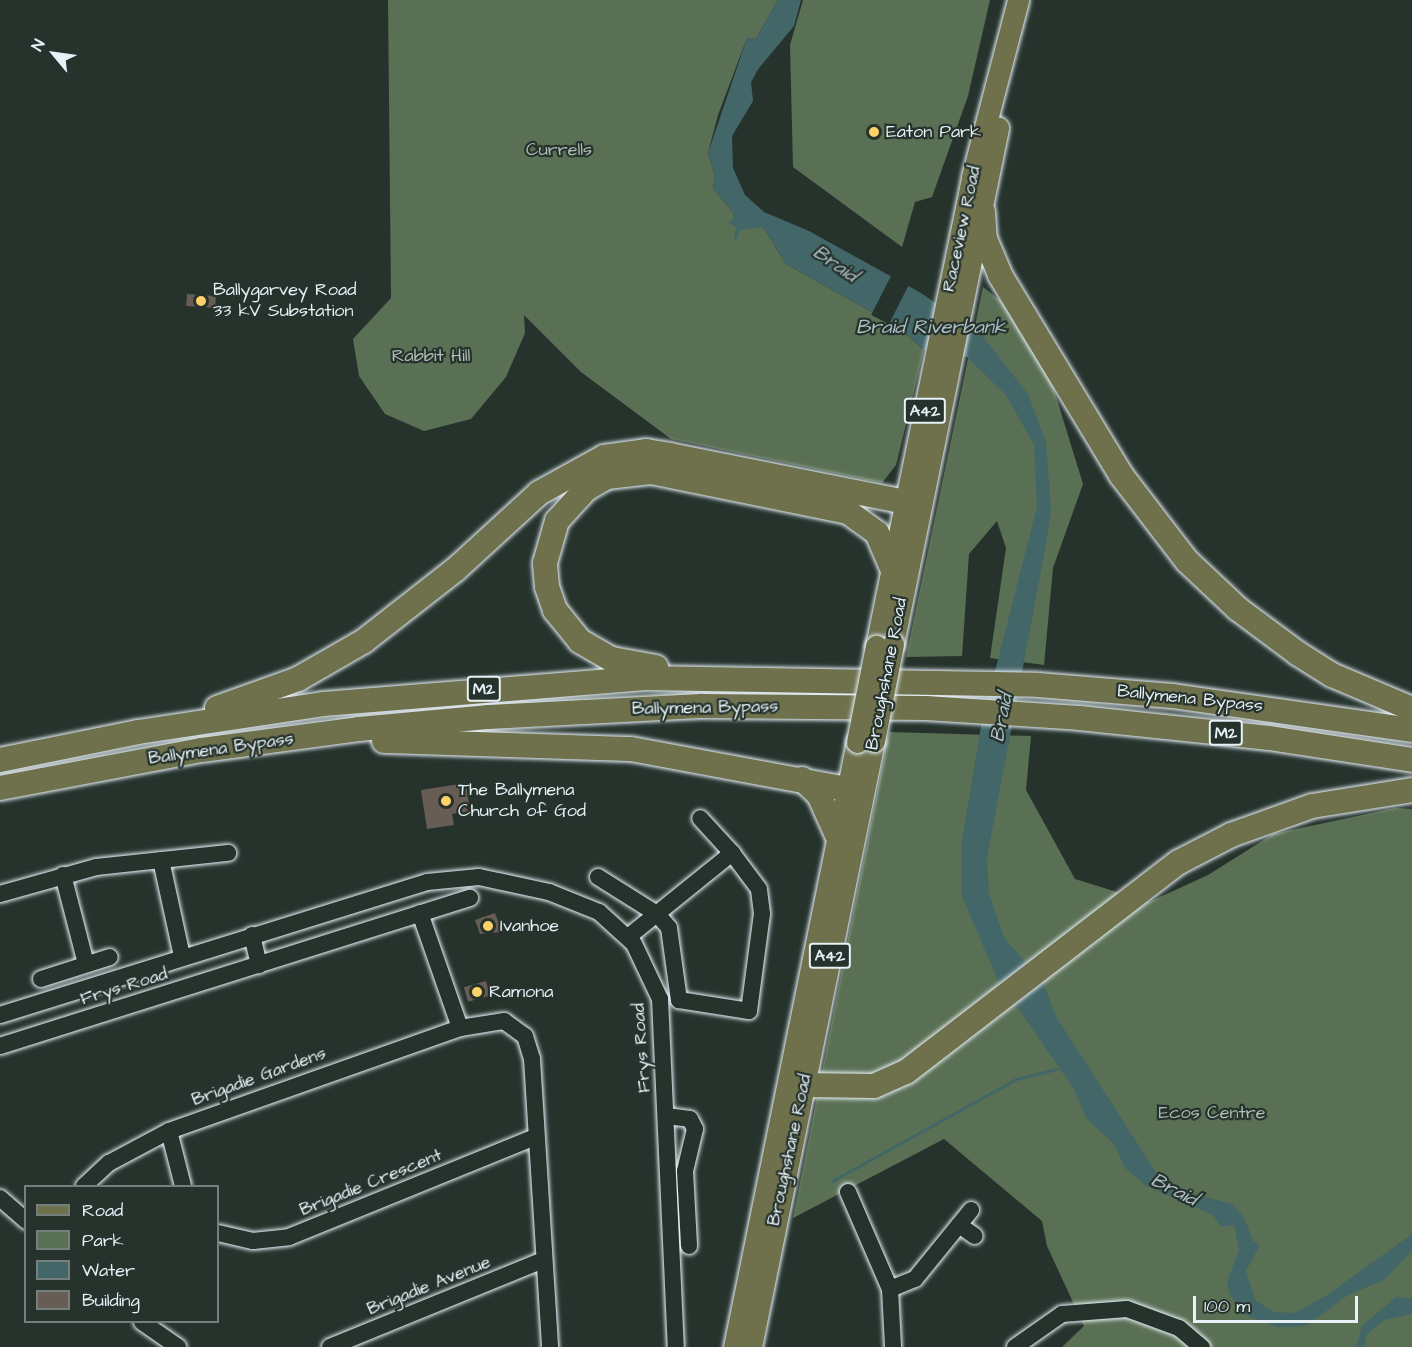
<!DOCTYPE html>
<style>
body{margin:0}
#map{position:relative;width:1412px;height:1347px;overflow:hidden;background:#26332d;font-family:"Architects Daughter",sans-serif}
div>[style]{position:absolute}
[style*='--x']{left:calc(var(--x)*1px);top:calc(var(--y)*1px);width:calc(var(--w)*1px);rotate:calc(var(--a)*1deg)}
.green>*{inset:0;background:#5a7054}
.water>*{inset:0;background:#436669}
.pier>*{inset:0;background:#26332d;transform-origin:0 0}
.stream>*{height:3px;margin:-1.5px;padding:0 1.5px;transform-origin:1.5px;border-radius:1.5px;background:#436669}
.building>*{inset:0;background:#685d54;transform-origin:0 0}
.roads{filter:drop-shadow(0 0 2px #e8f1f8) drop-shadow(0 0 2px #e8f1f8)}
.minor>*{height:16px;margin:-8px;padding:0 8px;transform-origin:8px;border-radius:8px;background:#26332d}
.major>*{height:21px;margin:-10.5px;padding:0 10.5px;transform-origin:10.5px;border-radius:10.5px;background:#6e714b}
.highway>*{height:24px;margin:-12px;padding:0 12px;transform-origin:12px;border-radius:12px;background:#6e714b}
.bridges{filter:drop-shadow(0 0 2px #e8f1f8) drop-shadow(0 0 2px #e8f1f8)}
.major-bridge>*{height:21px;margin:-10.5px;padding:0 10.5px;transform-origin:10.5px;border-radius:10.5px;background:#6e714b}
.dots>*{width:16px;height:16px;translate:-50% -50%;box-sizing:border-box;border:3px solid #26332d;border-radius:50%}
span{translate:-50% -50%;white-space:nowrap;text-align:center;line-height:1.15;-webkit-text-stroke:4.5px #26332d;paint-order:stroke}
.shield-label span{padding:2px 4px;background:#26332d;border:2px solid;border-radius:4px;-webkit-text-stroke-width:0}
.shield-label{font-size:16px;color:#e8f1f8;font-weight:700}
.poi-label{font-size:18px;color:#e8f1f8}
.left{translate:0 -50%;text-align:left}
.park-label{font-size:18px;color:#afbdb6}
.street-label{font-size:18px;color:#e8f1f8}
.water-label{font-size:20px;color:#aec0c6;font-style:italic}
.legend{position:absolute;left:24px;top:1185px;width:195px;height:138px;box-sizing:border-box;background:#26332d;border:2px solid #747f7e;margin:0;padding:8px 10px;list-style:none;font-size:18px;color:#e8f1f8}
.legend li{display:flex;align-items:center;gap:12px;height:30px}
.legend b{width:30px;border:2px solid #747f7e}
.north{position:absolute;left:24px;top:24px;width:60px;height:60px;-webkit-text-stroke:4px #26332d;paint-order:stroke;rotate:299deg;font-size:16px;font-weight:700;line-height:24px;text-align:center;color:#e8f1f8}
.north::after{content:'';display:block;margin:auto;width:21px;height:27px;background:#e8f1f8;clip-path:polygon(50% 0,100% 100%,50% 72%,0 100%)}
.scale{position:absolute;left:1193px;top:1296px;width:165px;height:27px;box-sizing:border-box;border:3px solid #e8f1f8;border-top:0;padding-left:8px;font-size:18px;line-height:21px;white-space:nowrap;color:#e8f1f8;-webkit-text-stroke:4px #26332d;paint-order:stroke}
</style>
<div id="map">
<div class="green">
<div style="clip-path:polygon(388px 0,778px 0,756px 39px,747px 38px,718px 115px,708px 153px,715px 176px,713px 188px,733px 212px,736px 227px,763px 227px,786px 264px,897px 326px,924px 350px,896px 465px,882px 483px,671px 439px,581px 372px,524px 315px,525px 333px,506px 377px,471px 419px,424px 431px,385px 414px,359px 376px,353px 339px,391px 298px)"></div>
<div style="clip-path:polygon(803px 0,990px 0,968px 96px,932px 197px,915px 202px,902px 247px,793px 167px,790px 45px)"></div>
<div style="clip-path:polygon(983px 287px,1005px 304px,1051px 380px,1083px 484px,1053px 568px,1044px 665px,990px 658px,1006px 548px,997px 521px,969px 554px,962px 656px,906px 657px)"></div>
<div style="clip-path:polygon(889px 732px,1031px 736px,1026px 790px,1075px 879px,1149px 902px,1208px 875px,1273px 834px,1395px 808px,1412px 809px,1412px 1347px,1062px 1347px,1084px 1326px,1047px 1246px,1042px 1221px,944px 1139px,793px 1218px)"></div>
</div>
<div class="water">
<div style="clip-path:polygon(778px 0,801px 0,794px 26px,759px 68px,751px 82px,753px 101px,732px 136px,733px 168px,745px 195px,764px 212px,809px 231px,921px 293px,981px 334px,1028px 394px,1046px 442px,1051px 510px,1046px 544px,987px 858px,989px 894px,1004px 937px,1044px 985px,1057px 1018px,1159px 1177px,1182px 1191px,1232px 1204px,1244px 1217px,1253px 1241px,1260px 1245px,1246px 1271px,1255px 1300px,1274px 1312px,1294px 1313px,1327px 1295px,1412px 1234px,1412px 1251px,1384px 1280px,1348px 1295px,1306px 1326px,1277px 1327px,1246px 1315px,1230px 1295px,1227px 1282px,1239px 1250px,1234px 1225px,1222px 1227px,1211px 1214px,1146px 1186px,1125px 1168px,1114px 1144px,1086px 1118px,1074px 1089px,997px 978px,961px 894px,962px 841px,981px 726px,1037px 507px,1034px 445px,1006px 395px,967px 357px,924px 350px,897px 326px,786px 264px,763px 227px,740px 230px,736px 242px,734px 239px,736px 227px,728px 223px,734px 219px,733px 212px,713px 188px,715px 176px,708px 153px,747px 38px,756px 39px)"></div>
<div style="clip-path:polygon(1396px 1297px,1412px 1298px,1412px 1314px,1385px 1320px,1367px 1334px,1364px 1347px,1356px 1347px,1362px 1326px)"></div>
</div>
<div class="pier">
<div style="left:892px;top:274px;width:20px;height:46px;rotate:27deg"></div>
</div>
<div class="stream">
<div style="--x:832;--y:1181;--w:210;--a:-29"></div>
<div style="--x:1016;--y:1079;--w:42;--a:-13.7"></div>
</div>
<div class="building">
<div style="left:187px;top:294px;width:29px;height:12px;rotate:4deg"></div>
<div style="clip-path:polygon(466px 783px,470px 811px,452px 814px,454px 825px,427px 829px,421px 790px)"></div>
<div style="clip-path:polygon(495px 913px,502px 932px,480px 934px,475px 920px)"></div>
<div style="left:486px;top:981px;width:15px;height:23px;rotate:74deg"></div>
</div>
<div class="roads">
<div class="minor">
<div style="--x:161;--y:860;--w:98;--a:77.7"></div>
<div style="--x:63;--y:875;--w:92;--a:75.5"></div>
<div style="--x:598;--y:877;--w:70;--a:32.1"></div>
<div style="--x:657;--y:914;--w:18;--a:49"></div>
<div style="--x:669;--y:928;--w:73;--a:82.1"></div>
<div style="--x:679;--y:1000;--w:71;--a:8.9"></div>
<div style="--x:749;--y:1011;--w:98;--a:-82.4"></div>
<div style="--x:762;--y:914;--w:25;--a:-97"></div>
<div style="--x:759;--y:889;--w:45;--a:-126.9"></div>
<div style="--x:0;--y:894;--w:100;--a:-15.7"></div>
<div style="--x:96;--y:867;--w:133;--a:-6.1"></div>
<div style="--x:420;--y:913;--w:122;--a:70.8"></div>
<div style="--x:252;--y:935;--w:31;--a:77"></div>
<div style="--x:628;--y:937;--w:134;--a:-38.9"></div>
<div style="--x:732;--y:853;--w:47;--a:-132.4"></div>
<div style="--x:41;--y:979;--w:72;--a:-17.7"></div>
<div style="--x:0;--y:1015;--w:447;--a:-17.3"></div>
<div style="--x:427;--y:882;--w:52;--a:-5.5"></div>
<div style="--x:479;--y:877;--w:72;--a:12.1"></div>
<div style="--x:549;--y:892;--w:54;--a:21.8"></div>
<div style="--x:599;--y:912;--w:47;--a:42.4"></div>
<div style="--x:634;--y:944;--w:61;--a:64.7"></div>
<div style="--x:660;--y:999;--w:348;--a:87.4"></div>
<div style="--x:0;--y:1046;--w:493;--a:-17.5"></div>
<div style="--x:666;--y:1116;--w:24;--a:7"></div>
<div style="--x:690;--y:1119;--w:11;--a:63"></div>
<div style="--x:695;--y:1129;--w:43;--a:103.4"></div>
<div style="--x:685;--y:1171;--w:75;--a:86.9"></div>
<div style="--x:169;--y:1131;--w:57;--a:75.7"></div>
<div style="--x:84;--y:1186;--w:34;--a:-43"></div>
<div style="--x:109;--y:1163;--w:68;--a:-28.1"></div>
<div style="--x:169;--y:1131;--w:309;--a:-19.5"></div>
<div style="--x:460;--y:1028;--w:45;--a:-9"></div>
<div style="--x:504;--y:1021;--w:26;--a:36"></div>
<div style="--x:525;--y:1036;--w:24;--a:73"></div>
<div style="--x:532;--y:1059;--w:289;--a:86.4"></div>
<div style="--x:848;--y:1192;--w:106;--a:66.6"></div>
<div style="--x:890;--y:1289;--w:58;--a:87"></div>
<div style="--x:0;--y:1198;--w:35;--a:41"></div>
<div style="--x:959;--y:1225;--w:19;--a:35"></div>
<div style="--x:218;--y:1233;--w:36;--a:13"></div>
<div style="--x:253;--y:1241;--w:36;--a:-6"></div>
<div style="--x:289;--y:1237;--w:266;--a:-22.1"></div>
<div style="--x:890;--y:1289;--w:27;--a:-22"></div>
<div style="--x:915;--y:1279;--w:89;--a:-50.9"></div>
<div style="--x:142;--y:1322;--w:44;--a:34.8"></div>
<div style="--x:330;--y:1347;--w:230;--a:-22.2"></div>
<div style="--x:1015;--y:1347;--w:57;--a:-35.1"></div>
<div style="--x:1062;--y:1314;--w:65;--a:-4.4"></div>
<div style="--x:1127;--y:1309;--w:55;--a:20.1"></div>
<div style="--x:1179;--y:1328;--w:30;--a:40"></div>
</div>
<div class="major">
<div style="--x:893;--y:644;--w:527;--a:-78.5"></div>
<div style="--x:876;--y:646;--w:479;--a:-78.4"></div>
<div style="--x:972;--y:177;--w:183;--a:-75.4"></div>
<div style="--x:734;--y:1347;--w:617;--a:-78.51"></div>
<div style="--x:751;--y:1347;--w:618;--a:-78.53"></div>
</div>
<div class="highway">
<div style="--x:983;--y:212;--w:27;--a:86"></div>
<div style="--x:985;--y:239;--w:39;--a:67"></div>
<div style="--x:1000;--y:275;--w:234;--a:58.8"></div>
<div style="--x:1121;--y:475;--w:108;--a:52.5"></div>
<div style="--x:1187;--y:561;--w:70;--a:43.3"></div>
<div style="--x:1238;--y:609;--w:74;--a:36.7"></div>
<div style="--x:1297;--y:653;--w:41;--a:32.2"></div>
<div style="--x:1332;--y:675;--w:87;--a:23"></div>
<div style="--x:656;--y:667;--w:46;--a:-169.9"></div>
<div style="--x:611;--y:659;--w:36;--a:-150"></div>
<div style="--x:580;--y:641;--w:40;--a:-129"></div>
<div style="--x:555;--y:610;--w:24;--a:-109"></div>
<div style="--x:547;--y:587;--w:24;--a:-95"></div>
<div style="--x:545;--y:563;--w:44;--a:-74.1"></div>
<div style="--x:557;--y:521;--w:43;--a:-47.8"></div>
<div style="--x:586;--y:489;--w:24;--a:-30"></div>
<div style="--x:607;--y:477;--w:44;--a:-6.5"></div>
<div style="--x:651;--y:472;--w:201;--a:11.5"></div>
<div style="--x:848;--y:512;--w:36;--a:36"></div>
<div style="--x:877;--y:533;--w:39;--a:67"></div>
<div style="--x:217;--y:708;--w:86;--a:-19.7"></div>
<div style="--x:298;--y:679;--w:76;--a:-29.9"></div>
<div style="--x:364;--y:641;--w:115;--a:-38"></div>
<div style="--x:455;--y:570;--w:114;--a:-42.5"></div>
<div style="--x:539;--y:493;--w:74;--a:-29"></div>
<div style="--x:604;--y:457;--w:42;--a:-8.1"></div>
<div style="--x:646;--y:451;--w:24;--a:9"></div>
<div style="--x:670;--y:455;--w:241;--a:11.3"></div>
<div style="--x:384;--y:741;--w:247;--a:1.9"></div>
<div style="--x:631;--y:749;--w:220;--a:10.5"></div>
<div style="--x:0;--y:760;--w:141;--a:-11.5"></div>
<div style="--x:138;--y:732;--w:187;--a:-8.6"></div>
<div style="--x:323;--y:704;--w:323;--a:-4.6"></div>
<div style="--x:645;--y:678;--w:393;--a:1"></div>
<div style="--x:1038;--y:685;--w:135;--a:4.7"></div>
<div style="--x:1173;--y:696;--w:241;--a:8.1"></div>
<div style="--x:802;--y:779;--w:23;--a:43"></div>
<div style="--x:819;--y:795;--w:44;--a:65.8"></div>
<div style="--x:0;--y:788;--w:206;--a:-10.7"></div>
<div style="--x:202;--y:750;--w:158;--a:-7.6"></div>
<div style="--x:359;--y:729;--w:131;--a:-5.3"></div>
<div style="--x:489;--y:717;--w:213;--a:-3"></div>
<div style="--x:702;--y:706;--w:224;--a:0.5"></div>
<div style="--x:926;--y:708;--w:153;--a:3.7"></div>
<div style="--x:1079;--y:718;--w:191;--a:6"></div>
<div style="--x:1269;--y:738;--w:145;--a:8.7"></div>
<div style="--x:804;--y:1085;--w:70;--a:0.8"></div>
<div style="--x:874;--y:1086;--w:35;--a:-24"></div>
<div style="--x:906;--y:1072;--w:344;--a:-37.6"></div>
<div style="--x:1179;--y:862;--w:59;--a:-27.4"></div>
<div style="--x:1231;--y:835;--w:86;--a:-19.7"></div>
<div style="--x:1312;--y:806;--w:101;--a:-9.1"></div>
</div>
</div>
<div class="bridges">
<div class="major-bridge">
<div style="--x:874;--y:741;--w:99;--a:-78.9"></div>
<div style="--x:857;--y:742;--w:98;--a:-78.8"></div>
</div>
</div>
<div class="dots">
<div style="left:874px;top:132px;background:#ffd166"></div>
<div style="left:201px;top:301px;background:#ffd166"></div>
<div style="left:446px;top:801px;background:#ffd166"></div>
<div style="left:488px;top:926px;background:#ffd166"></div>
<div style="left:477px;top:992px;background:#ffd166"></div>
</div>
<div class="shield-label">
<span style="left:925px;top:411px">A42</span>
<span style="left:484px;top:689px">M2</span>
<span style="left:1226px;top:733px">M2</span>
<span style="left:830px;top:956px">A42</span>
</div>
<div class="poi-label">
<span class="left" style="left:886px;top:132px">Eaton Park</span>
<span class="left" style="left:213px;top:301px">Ballygarvey Road<br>33 kV Substation</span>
<span class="left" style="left:458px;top:801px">The Ballymena<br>Church of God</span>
<span class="left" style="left:500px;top:926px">Ivanhoe</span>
<span class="left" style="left:489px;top:992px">Ramona</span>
</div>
<div class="park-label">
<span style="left:559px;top:150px">Currells</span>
<span style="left:431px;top:356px">Rabbit Hill</span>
<span style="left:1212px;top:1113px">Ecos Centre</span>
</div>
<div class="street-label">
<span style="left:962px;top:229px;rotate:-78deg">Raceview Road</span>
<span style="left:887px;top:674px;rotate:-79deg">Broughshane Road</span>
<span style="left:1190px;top:699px;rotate:6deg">Ballymena Bypass</span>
<span style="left:705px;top:708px;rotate:-1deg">Ballymena Bypass</span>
<span style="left:221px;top:749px;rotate:-8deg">Ballymena Bypass</span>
<span style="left:124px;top:987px;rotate:-17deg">Frys Road</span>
<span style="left:642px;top:1048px;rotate:-94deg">Frys Road</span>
<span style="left:259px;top:1077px;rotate:-20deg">Brigadie Gardens</span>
<span style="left:790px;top:1150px;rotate:-78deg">Broughshane Road</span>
<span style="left:371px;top:1183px;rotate:-22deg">Brigadie Crescent</span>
<span style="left:429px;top:1286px;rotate:-22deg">Brigadie Avenue</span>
</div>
<div class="water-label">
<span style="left:835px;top:264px;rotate:35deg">Braid</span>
<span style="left:931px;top:327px">Braid Riverbank</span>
<span style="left:1002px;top:718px;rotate:-79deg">Braid</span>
<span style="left:1174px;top:1190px;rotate:27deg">Braid</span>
</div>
<ul class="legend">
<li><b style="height:8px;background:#6e714b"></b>Road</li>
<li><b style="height:16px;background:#5a7054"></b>Park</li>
<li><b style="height:16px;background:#436669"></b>Water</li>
<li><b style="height:16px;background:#685d54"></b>Building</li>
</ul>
<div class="north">N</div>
<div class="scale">100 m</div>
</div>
